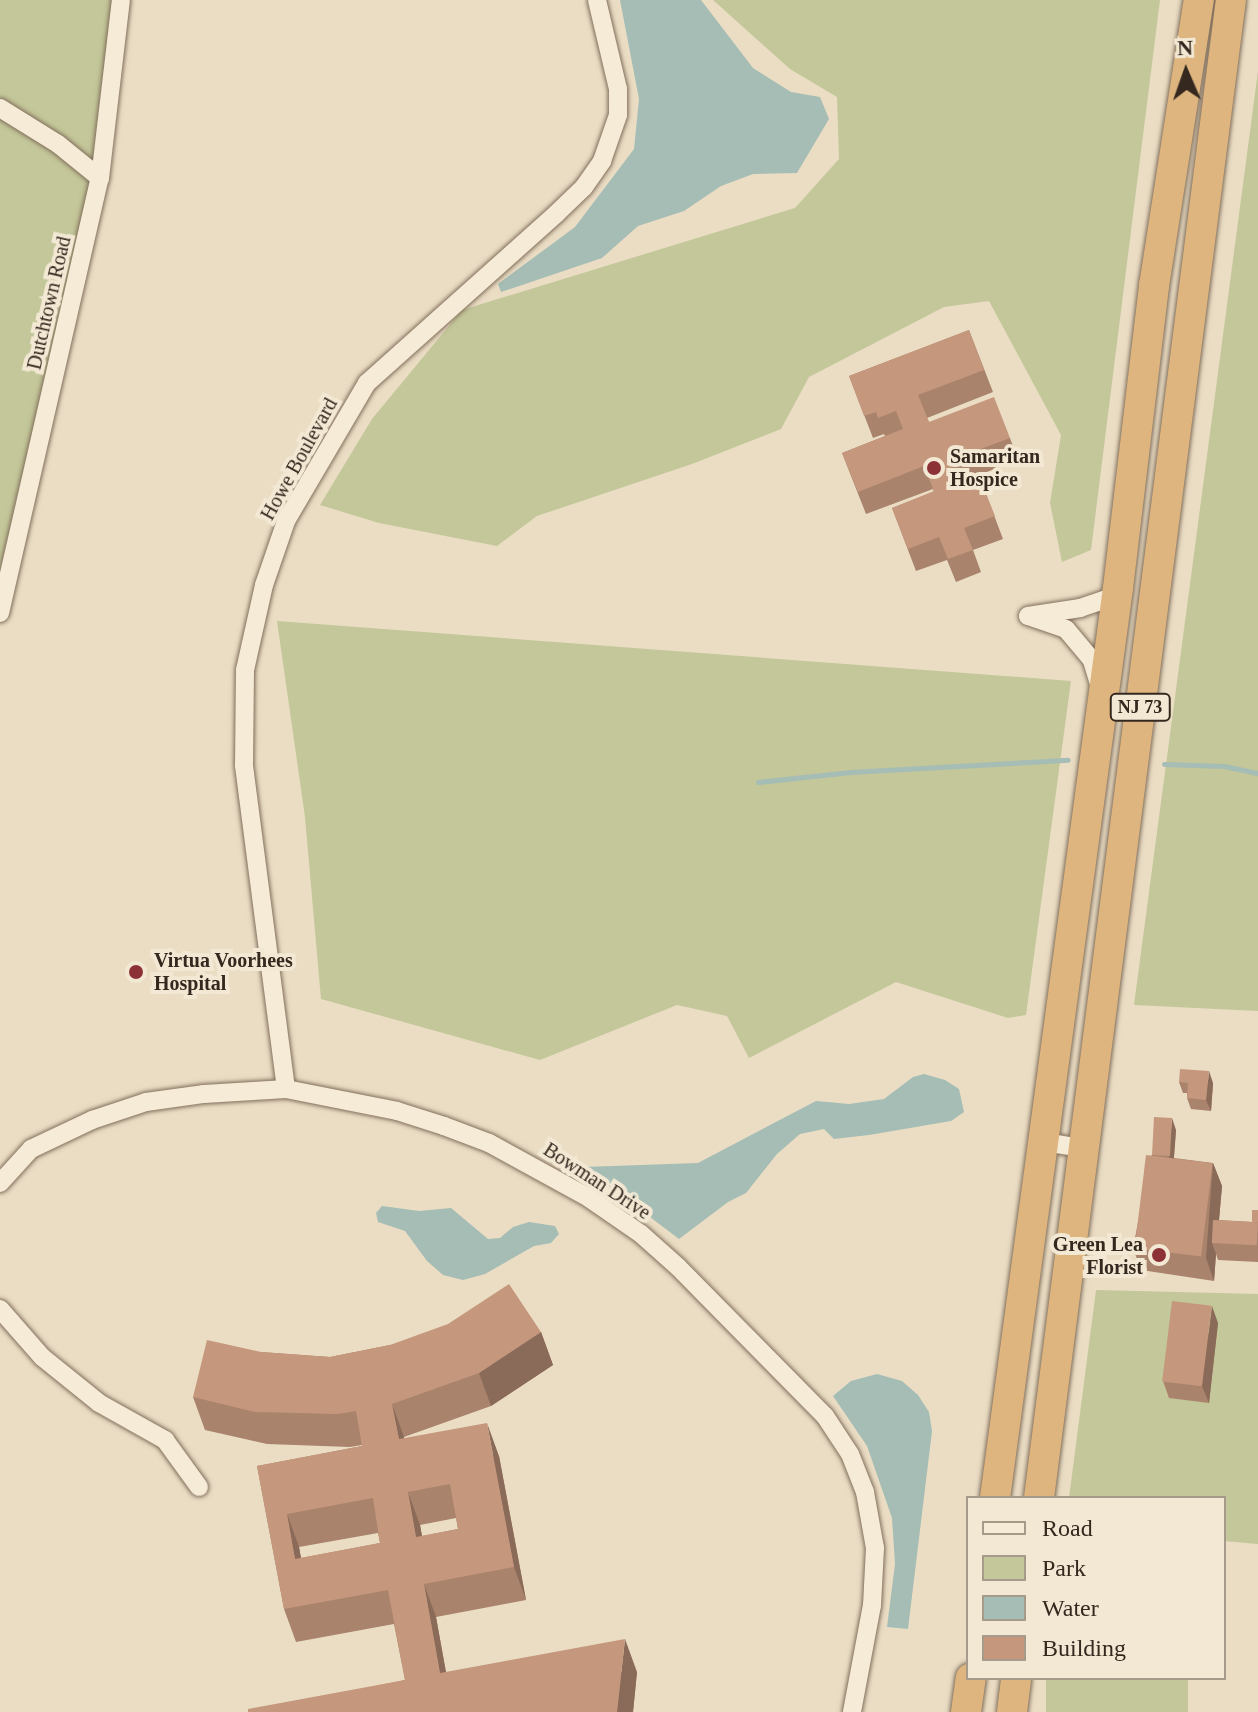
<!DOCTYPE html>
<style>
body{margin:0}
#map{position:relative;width:1258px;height:1712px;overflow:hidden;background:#eaddc4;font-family:Georgia,serif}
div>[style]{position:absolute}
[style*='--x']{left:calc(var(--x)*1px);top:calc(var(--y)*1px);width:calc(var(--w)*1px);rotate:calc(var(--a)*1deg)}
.green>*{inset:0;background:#c3c799;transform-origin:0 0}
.water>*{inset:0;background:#a5bdb5}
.stream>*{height:5px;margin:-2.5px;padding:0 2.5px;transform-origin:2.5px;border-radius:2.5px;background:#a5bdb5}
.roads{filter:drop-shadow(0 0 2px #826f5c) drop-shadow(0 0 2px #826f5c)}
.minor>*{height:18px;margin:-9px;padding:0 9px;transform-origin:9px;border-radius:9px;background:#f5ebd6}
.trunk>*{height:30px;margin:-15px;padding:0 15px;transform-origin:15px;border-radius:15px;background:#deb57e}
.wall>*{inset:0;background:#a9836c}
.shaded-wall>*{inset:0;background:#8a6a58}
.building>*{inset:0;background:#c5987d;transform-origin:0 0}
.dots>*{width:22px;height:22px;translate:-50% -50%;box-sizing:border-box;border:4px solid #f2e8d3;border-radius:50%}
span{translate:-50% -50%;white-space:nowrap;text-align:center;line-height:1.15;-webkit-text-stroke:8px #f2e8d3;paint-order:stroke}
.shield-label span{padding:2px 6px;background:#f2e8d3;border:2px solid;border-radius:6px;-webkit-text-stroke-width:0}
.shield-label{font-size:18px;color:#34281f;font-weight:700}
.street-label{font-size:20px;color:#34281f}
.poi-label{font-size:20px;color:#34281f;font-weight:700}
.left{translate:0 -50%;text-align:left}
.right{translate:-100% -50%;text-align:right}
.legend{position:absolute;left:966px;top:1496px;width:260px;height:184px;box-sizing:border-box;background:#f2e8d3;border:2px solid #a69b8b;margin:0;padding:10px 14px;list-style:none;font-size:24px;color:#34281f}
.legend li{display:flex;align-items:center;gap:16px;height:40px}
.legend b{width:40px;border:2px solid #a69b8b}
.north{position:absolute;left:1146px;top:32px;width:80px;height:80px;-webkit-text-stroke:6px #f2e8d3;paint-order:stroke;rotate:358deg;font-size:22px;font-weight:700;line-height:32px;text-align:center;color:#34281f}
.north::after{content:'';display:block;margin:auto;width:28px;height:36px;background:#34281f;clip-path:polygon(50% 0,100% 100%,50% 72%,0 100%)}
</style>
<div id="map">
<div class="green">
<div style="clip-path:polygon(0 0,121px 0,100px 178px,0 613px)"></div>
<div style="clip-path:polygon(713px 0,1160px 0,1091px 550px,1062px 562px,1050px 503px,1061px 435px,989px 301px,944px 307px,809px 377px,781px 429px,692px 464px,537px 516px,497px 546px,379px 523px,320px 505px,372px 419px,462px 310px,795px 208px,839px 159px,837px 97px,790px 69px)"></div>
<div style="clip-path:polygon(1258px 71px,1258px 1011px,1134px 1005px,1177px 682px)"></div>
<div style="clip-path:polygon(277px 621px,1071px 681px,1026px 1015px,1008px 1018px,896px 982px,749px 1058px,727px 1016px,677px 1005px,540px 1060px,321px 999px,305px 817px)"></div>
<div style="clip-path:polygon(1096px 1290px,1258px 1294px,1258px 1544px,1224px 1541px,1224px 1498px,1069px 1498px)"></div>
<div style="left:1046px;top:1678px;width:142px;height:34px"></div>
</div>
<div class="water">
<div style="clip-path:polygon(620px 0,701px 0,753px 68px,791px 92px,820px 97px,829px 119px,797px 173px,753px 174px,721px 186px,684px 211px,638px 226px,602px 258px,501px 292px,498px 284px,575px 227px,634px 149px,639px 99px)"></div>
<div style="clip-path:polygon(924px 1074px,945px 1080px,959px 1089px,964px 1112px,951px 1121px,869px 1135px,834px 1139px,824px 1129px,800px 1134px,777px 1154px,746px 1193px,728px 1202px,679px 1239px,584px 1167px,698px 1163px,816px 1101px,849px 1104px,884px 1099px,913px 1077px)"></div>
<div style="clip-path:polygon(382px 1206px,419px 1211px,451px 1208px,488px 1239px,500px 1238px,513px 1227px,529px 1222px,555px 1226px,559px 1234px,551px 1243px,534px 1246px,485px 1274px,463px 1280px,443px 1275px,427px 1261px,405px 1231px,378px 1222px,376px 1213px)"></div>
<div style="clip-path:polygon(877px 1374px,902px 1381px,918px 1395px,929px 1412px,932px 1431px,908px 1629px,887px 1627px,895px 1564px,892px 1518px,867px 1446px,833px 1396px,851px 1381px)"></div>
</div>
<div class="stream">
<div style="--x:1164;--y:764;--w:60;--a:1.9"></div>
<div style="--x:1224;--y:766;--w:35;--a:12"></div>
<div style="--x:758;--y:782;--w:93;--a:-6.2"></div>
<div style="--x:850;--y:772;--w:218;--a:-3.2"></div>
</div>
<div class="roads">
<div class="minor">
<div style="--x:0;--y:108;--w:68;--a:31.8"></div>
<div style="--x:58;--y:144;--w:54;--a:39"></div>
<div style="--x:0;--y:613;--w:446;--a:-77.1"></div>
<div style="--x:100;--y:178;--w:179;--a:-83.3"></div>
<div style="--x:1100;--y:687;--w:28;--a:-107"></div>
<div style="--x:1092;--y:660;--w:40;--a:-130"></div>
<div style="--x:1066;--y:629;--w:40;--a:-161.1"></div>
<div style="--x:1028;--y:616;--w:53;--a:-8.7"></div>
<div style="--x:1080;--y:608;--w:31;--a:-19"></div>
<div style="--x:1109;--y:598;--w:13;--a:-48"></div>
<div style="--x:286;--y:1089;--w:327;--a:-97.4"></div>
<div style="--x:244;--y:765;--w:95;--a:-89.4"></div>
<div style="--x:245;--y:670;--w:87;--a:-77.4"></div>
<div style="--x:264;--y:585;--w:68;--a:-71"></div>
<div style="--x:286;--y:521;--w:160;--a:-59.6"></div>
<div style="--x:367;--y:383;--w:254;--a:-41.8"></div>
<div style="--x:556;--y:214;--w:39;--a:-44"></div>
<div style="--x:584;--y:187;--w:32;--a:-55"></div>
<div style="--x:602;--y:161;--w:49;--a:-70.8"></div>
<div style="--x:618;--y:115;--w:26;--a:-90"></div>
<div style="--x:618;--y:89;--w:91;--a:-103.3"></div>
<div style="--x:1044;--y:1142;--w:39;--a:9"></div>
<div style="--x:0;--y:1183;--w:46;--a:-47.6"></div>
<div style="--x:31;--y:1149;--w:68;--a:-25.4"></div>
<div style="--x:92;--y:1120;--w:57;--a:-18.4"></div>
<div style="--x:146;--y:1102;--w:59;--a:-7.9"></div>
<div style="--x:204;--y:1094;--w:82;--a:-3.5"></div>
<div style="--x:286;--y:1089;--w:113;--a:11.2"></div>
<div style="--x:397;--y:1111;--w:49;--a:17.7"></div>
<div style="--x:444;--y:1126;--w:48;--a:20.7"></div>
<div style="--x:489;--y:1143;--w:114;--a:28.8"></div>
<div style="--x:589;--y:1198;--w:63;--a:34.7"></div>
<div style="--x:641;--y:1234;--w:50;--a:41.7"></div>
<div style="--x:678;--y:1267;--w:209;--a:45.4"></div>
<div style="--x:825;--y:1416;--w:45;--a:56.7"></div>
<div style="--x:850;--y:1454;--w:41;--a:68.5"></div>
<div style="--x:865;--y:1492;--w:57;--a:79.9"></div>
<div style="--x:875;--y:1548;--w:57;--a:93"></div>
<div style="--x:872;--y:1605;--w:109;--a:100.6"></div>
<div style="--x:0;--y:1309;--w:64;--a:48.8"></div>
<div style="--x:42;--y:1357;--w:73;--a:38.9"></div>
<div style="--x:99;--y:1403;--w:76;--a:29.3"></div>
<div style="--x:165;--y:1440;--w:58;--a:54.1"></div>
</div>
<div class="trunk">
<div style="--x:995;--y:1498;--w:918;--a:-82.3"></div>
<div style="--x:1118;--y:588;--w:304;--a:-83.2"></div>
<div style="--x:1154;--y:286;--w:290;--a:-81.1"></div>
<div style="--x:1039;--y:1498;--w:1510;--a:-82.7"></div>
<div style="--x:966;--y:1712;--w:34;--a:-82"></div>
<div style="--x:1012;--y:1712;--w:34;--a:-83"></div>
</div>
</div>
<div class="wall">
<div style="clip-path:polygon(969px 330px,993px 392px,927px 418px,929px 422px,1010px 438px,1018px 460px,979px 475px,1003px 539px,973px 550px,981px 572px,956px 582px,947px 560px,916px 571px,892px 508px,934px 492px,933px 489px,866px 514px,842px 453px,885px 436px,884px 434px,873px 438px,849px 376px)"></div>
<div style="clip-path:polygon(1179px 1082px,1213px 1083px,1211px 1111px,1191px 1109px,1187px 1098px,1187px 1093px,1183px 1093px)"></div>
<div style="clip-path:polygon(1176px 1130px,1174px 1158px,1213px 1163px,1222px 1186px,1219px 1220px,1252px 1222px,1258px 1210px,1258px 1262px,1218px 1260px,1216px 1254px,1214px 1281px,1141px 1270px,1133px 1248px,1151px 1156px)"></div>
<div style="clip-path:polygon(1218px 1323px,1209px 1403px,1169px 1398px,1163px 1381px)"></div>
<div style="clip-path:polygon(evenodd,541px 1332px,553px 1365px,491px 1406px,404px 1437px,404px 1438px,499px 1456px,526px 1600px,436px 1617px,446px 1672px,637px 1672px,633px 1712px,248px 1712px,405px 1680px,394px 1624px,296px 1642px,284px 1609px,257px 1466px,362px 1446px,362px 1445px,350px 1447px,267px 1444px,205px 1430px,193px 1397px,261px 1352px,330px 1357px,390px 1345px,541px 1332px,456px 1518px,458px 1529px,422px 1536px,420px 1525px,456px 1518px,541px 1332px,378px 1533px,380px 1543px,301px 1558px,299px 1547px,378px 1533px)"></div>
</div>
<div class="shaded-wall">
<div style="clip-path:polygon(1209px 1071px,1213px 1083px,1211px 1111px,1206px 1100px)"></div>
<div style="clip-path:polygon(1172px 1118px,1176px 1130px,1173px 1168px,1169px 1156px)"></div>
<div style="clip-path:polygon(1213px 1163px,1222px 1186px,1217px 1243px,1212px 1243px,1216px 1254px,1214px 1281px,1206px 1258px)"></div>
<div style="clip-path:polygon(1212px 1306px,1218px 1323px,1209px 1403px,1202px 1386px)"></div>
<div style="clip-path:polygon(541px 1332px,553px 1365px,491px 1406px,479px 1373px)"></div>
<div style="clip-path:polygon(392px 1404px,404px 1437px,411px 1472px,399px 1439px)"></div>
<div style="clip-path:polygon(487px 1423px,499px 1456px,526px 1600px,514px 1567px)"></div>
<div style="clip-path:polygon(408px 1492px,420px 1525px,428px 1570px,416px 1537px)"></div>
<div style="clip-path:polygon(287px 1514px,299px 1547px,307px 1592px,295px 1559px)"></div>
<div style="clip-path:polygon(424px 1584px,436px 1617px,452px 1706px,440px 1673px)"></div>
<div style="clip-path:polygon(625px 1639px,637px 1672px,633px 1712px,617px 1712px)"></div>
</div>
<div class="building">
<div style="clip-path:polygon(969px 330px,984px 370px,918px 395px,929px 422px,994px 397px,1010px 438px,949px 461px,957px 482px,978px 474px,995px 516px,964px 528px,973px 550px,948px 559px,939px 537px,908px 549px,892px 508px,934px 491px,924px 466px,858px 492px,842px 453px,903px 429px,896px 411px,878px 418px,876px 412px,864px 416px,849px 376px)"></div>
<div style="clip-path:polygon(1180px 1069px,1209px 1071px,1206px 1100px,1187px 1098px,1188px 1082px,1179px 1082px)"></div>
<div style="left:1154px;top:1117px;width:18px;height:38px;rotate:3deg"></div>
<div style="left:1146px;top:1155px;width:67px;height:94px;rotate:7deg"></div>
<div style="left:1252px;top:1210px;width:6px;height:12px"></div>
<div style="left:1213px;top:1220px;width:45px;height:23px;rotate:3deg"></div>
<div style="clip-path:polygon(evenodd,509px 1284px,541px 1332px,479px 1373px,392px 1404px,399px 1439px,487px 1423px,514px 1567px,424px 1584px,440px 1673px,625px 1639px,617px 1712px,248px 1712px,248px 1709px,405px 1680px,388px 1590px,284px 1609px,257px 1466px,362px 1446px,356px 1411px,338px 1414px,255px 1412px,193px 1397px,207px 1340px,261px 1352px,330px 1357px,390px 1345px,448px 1324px,509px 1284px,450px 1484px,458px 1529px,416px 1537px,408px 1492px,450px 1484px,509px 1284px,373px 1498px,380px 1543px,295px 1559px,287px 1514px,373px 1498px)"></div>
<div style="left:1172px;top:1301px;width:40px;height:81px;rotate:7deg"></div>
</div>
<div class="dots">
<div style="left:934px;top:468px;background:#8c3135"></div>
<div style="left:136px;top:972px;background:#8c3135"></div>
<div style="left:1159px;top:1255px;background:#8c3135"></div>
</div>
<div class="shield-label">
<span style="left:1140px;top:707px">NJ 73</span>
</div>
<div class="street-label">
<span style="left:49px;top:303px;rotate:-77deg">Dutchtown Road</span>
<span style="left:299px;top:459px;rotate:-61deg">Howe Boulevard</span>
<span style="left:597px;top:1181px;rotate:33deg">Bowman Drive</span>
</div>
<div class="poi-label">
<span class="left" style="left:950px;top:468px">Samaritan<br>Hospice</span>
<span class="left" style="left:154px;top:972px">Virtua Voorhees<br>Hospital</span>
<span class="right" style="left:1143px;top:1256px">Green Lea<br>Florist</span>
</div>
<ul class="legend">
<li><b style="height:10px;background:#f5ebd6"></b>Road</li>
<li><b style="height:22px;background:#c3c799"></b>Park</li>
<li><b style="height:22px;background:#a5bdb5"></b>Water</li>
<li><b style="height:22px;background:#c5987d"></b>Building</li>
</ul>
<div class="north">N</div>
</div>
